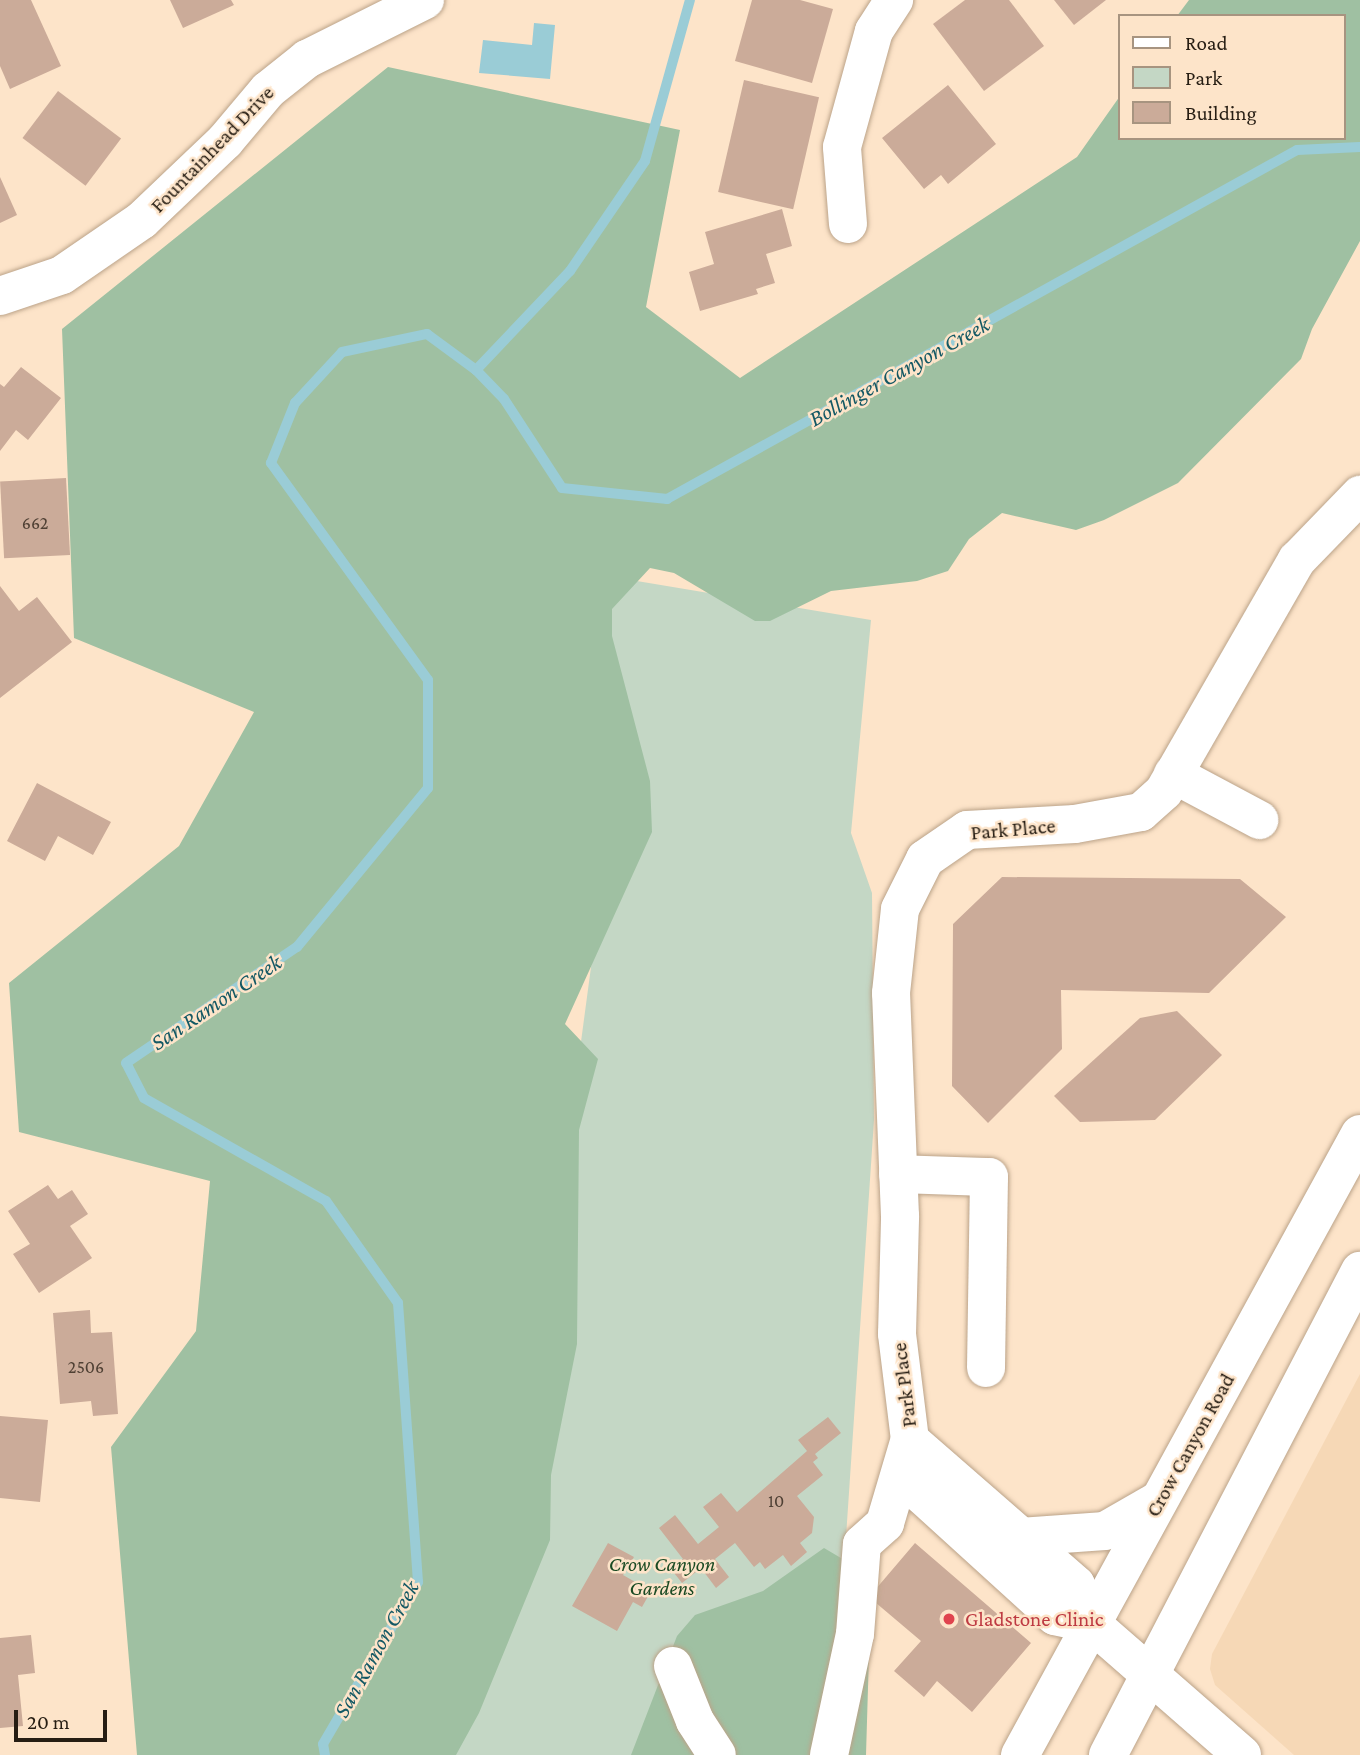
<!DOCTYPE html>
<style>
body{margin:0}
#map{position:relative;width:1360px;height:1755px;overflow:hidden;background:#fde4c9;font-family:"Crimson Pro",serif}
div>[style]{position:absolute}
[style*='--x']{left:calc(var(--x)*1px);top:calc(var(--y)*1px);width:calc(var(--w)*1px);rotate:calc(var(--a)*1deg)}
.built>*{inset:0;background:#f6d8b6}
.green>*{inset:0;background:#c4d7c5}
.forest>*{inset:0;background:#9fc0a2}
.water>*{inset:0;background:#9accd6}
.stream>*{height:10px;margin:-5px;padding:0 5px;transform-origin:5px;border-radius:5px;background:#9accd6}
.building>*{inset:0;background:#cbab99;transform-origin:0 0}
.roads{filter:drop-shadow(0 0 2px #bba389) drop-shadow(0 0 2px #bba389)}
.minor>*{height:38px;margin:-19px;padding:0 19px;transform-origin:19px;border-radius:19px;background:#fff}
.major>*{height:38px;margin:-19px;padding:0 19px;transform-origin:19px;border-radius:19px;background:#fff}
.dots>*{width:19px;height:19px;translate:-50% -50%;box-sizing:border-box;border:4px solid #fde4c9;border-radius:50%}
span{translate:-50% -50%;white-space:nowrap;text-align:center;line-height:1.15;-webkit-text-stroke:5px #fde4c9;paint-order:stroke}
.number-label{font-size:18px;color:#4f4034}
.number-label span{-webkit-text-stroke-width:0}
.street-label{font-size:21px;color:#261d13}
.park-label{font-size:21px;color:#1a4a23;font-style:italic}
.health-label{font-size:21px;color:#be3a42}
.left{translate:0 -50%;text-align:left}
.water-label{font-size:23px;color:#135864;font-style:italic}
.legend{position:absolute;left:1118px;top:14px;width:228px;height:126px;box-sizing:border-box;background:#fde4c9;border:2px solid #a79480;margin:0;padding:9px 12px;list-style:none;font-size:21px;color:#261d13}
.legend li{display:flex;align-items:center;gap:14px;height:35px}
.legend b{width:35px;border:2px solid #a79480}
.scale{position:absolute;left:14px;top:1710px;width:93px;height:32px;box-sizing:border-box;border:4px solid #261d13;border-top:0;padding-left:9px;font-size:21px;line-height:24px;white-space:nowrap;color:#261d13;-webkit-text-stroke:5px #fde4c9;paint-order:stroke}
</style>
<div id="map">
<div class="built">
<div style="clip-path:polygon(1360px 1374px,1360px 1755px,1294px 1755px,1215px 1685px,1210px 1669px,1212px 1654px)"></div>
</div>
<div class="green">
<div style="clip-path:polygon(589px 573px,871px 620px,851px 833px,872px 893px,874px 1120px,845px 1552px,765px 1755px,416px 1755px,533px 1400px,604px 870px)"></div>
</div>
<div class="forest">
<div style="clip-path:polygon(1189px 0,1360px 0,1360px 241px,1312px 329px,1301px 359px,1178px 483px,1104px 520px,1076px 530px,1002px 513px,969px 539px,948px 571px,917px 581px,831px 591px,770px 621px,755px 621px,674px 573px,650px 568px,612px 609px,612px 636px,650px 781px,652px 832px,565px 1024px,598px 1059px,579px 1130px,577px 1344px,551px 1475px,550px 1540px,479px 1713px,456px 1755px,137px 1755px,111px 1447px,196px 1331px,210px 1181px,19px 1132px,9px 983px,179px 846px,254px 712px,74px 638px,62px 329px,388px 67px,680px 130px,646px 307px,740px 378px,1077px 157px,1120px 96px,1120px 138px,1344px 138px,1344px 16px,1177px 16px)"></div>
<div style="clip-path:polygon(824px 1548px,846px 1561px,870px 1620px,866px 1755px,631px 1755px,677px 1636px,695px 1615px,763px 1591px)"></div>
</div>
<div class="water">
<div style="clip-path:polygon(534px 23px,555px 25px,550px 79px,479px 73px,483px 40px,532px 45px)"></div>
</div>
<div class="stream">
<div style="--x:476;--y:370;--w:137;--a:-46.5"></div>
<div style="--x:570;--y:271;--w:133;--a:-55.7"></div>
<div style="--x:645;--y:161;--w:167;--a:-74.4"></div>
<div style="--x:325;--y:1755;--w:11;--a:-100"></div>
<div style="--x:323;--y:1744;--w:188;--a:-59.6"></div>
<div style="--x:418;--y:1582;--w:280;--a:-94.1"></div>
<div style="--x:398;--y:1303;--w:125;--a:-125.2"></div>
<div style="--x:326;--y:1201;--w:209;--a:-150.5"></div>
<div style="--x:144;--y:1098;--w:39;--a:-117"></div>
<div style="--x:126;--y:1063;--w:207;--a:-34.2"></div>
<div style="--x:297;--y:947;--w:206;--a:-50.5"></div>
<div style="--x:428;--y:788;--w:108;--a:-90"></div>
<div style="--x:428;--y:680;--w:268;--a:-125.9"></div>
<div style="--x:271;--y:463;--w:65;--a:-68.2"></div>
<div style="--x:295;--y:403;--w:69;--a:-47.3"></div>
<div style="--x:342;--y:352;--w:87;--a:-12"></div>
<div style="--x:427;--y:334;--w:61;--a:36.3"></div>
<div style="--x:476;--y:370;--w:40;--a:46"></div>
<div style="--x:504;--y:399;--w:106;--a:56.9"></div>
<div style="--x:562;--y:488;--w:106;--a:6"></div>
<div style="--x:667;--y:499;--w:720;--a:-28.99"></div>
<div style="--x:1297;--y:150;--w:63;--a:-2.7"></div>
</div>
<div class="building">
<div style="clip-path:polygon(0 0,31px 0,61px 66px,10px 89px,0 66px)"></div>
<div style="clip-path:polygon(170px 0,231px 0,234px 5px,183px 28px)"></div>
<div style="clip-path:polygon(752px 0,800px 0,833px 9px,812px 83px,735px 61px)"></div>
<div style="clip-path:polygon(965px 0,1009px 0,1044px 46px,984px 91px,933px 24px)"></div>
<div style="clip-path:polygon(1054px 0,1106px 0,1074px 25px)"></div>
<div style="left:744px;top:80px;width:77px;height:115px;rotate:13deg"></div>
<div style="clip-path:polygon(948px 85px,996px 144px,948px 184px,941px 175px,924px 189px,882px 138px)"></div>
<div style="left:58px;top:91px;width:79px;height:59px;rotate:37deg"></div>
<div style="clip-path:polygon(0 177px,17px 215px,0 223px)"></div>
<div style="clip-path:polygon(782px 209px,792px 246px,766px 254px,775px 283px,756px 289px,758px 294px,700px 311px,689px 272px,714px 264px,705px 232px)"></div>
<div style="clip-path:polygon(21px 367px,61px 398px,28px 440px,16px 430px,0 451px,0 384px,4px 387px)"></div>
<div style="left:66px;top:478px;width:77px;height:66px;rotate:87deg"></div>
<div style="clip-path:polygon(0 586px,19px 611px,37px 597px,72px 642px,0 698px)"></div>
<div style="clip-path:polygon(37px 783px,111px 822px,93px 855px,58px 836px,45px 861px,7px 841px)"></div>
<div style="clip-path:polygon(1002px 877px,1240px 879px,1286px 917px,1209px 993px,1061px 990px,1062px 1049px,988px 1123px,952px 1086px,953px 924px)"></div>
<div style="clip-path:polygon(1177px 1011px,1222px 1055px,1155px 1120px,1080px 1122px,1054px 1096px,1140px 1018px)"></div>
<div style="clip-path:polygon(48px 1185px,58px 1199px,72px 1190px,88px 1214px,70px 1226px,92px 1258px,39px 1293px,13px 1254px,30px 1244px,8px 1211px)"></div>
<div style="clip-path:polygon(90px 1310px,91px 1333px,112px 1332px,118px 1414px,93px 1416px,91px 1401px,60px 1404px,53px 1313px)"></div>
<div style="clip-path:polygon(0 1416px,48px 1420px,40px 1502px,0 1498px)"></div>
<div style="clip-path:polygon(828px 1417px,841px 1433px,815px 1454px,818px 1458px,813px 1462px,823px 1475px,797px 1496px,814px 1517px,812px 1533px,800px 1543px,807px 1552px,791px 1566px,783px 1555px,765px 1569px,760px 1562px,754px 1567px,735px 1543px,715px 1559px,729px 1577px,716px 1588px,701px 1568px,682px 1583px,671px 1569px,683px 1559px,659px 1528px,675px 1515px,698px 1544px,719px 1527px,703px 1507px,721px 1493px,737px 1512px,807px 1451px,798px 1440px)"></div>
<div style="clip-path:polygon(608px 1543px,634px 1557px,623px 1575px,651px 1591px,642px 1607px,633px 1602px,617px 1631px,572px 1606px)"></div>
<div style="clip-path:polygon(915px 1543px,1031px 1643px,972px 1712px,937px 1681px,924px 1697px,894px 1671px,921px 1641px,869px 1597px)"></div>
<div style="clip-path:polygon(31px 1635px,35px 1673px,18px 1675px,23px 1726px,0 1728px,0 1638px)"></div>
</div>
<div class="roads">
<div class="minor">
<div style="--x:848;--y:224;--w:77;--a:-94.5"></div>
<div style="--x:842;--y:147;--w:120;--a:-74.6"></div>
<div style="--x:874;--y:31;--w:37;--a:-57"></div>
<div style="--x:0;--y:296;--w:65;--a:-18.7"></div>
<div style="--x:62;--y:275;--w:97;--a:-34.5"></div>
<div style="--x:142;--y:220;--w:115;--a:-43.6"></div>
<div style="--x:225;--y:141;--w:67;--a:-49.9"></div>
<div style="--x:268;--y:90;--w:50;--a:-38.5"></div>
<div style="--x:307;--y:59;--w:132;--a:-26.6"></div>
<div style="--x:1173;--y:774;--w:98;--a:28.1"></div>
<div style="--x:898;--y:1174;--w:91;--a:1.9"></div>
<div style="--x:989;--y:1177;--w:191;--a:90.9"></div>
<div style="--x:910;--y:1440;--w:220;--a:41.1"></div>
<div style="--x:1076;--y:1585;--w:42;--a:67.7"></div>
<div style="--x:1092;--y:1624;--w:199;--a:41.1"></div>
<div style="--x:1092;--y:1624;--w:38;--a:-168"></div>
<div style="--x:1055;--y:1616;--w:180;--a:-137.7"></div>
<div style="--x:922;--y:1495;--w:56;--a:-102.3"></div>
<div style="--x:910;--y:1440;--w:107;--a:-97"></div>
<div style="--x:897;--y:1334;--w:118;--a:-88.5"></div>
<div style="--x:900;--y:1216;--w:223;--a:-92.3"></div>
<div style="--x:891;--y:993;--w:84;--a:-83.9"></div>
<div style="--x:900;--y:909;--w:56;--a:-63.4"></div>
<div style="--x:925;--y:859;--w:51;--a:-34.6"></div>
<div style="--x:967;--y:830;--w:108;--a:-3.2"></div>
<div style="--x:1075;--y:824;--w:67;--a:-10.3"></div>
<div style="--x:1141;--y:812;--w:31;--a:-42"></div>
<div style="--x:1164;--y:791;--w:267;--a:-60.1"></div>
<div style="--x:1297;--y:560;--w:91;--a:-45.9"></div>
<div style="--x:673;--y:1666;--w:59;--a:68.2"></div>
<div style="--x:695;--y:1721;--w:40;--a:57.1"></div>
<div style="--x:829;--y:1755;--w:124;--a:-77.9"></div>
<div style="--x:855;--y:1634;--w:90;--a:-85.6"></div>
<div style="--x:862;--y:1544;--w:31;--a:-42"></div>
<div style="--x:885;--y:1523;--w:84;--a:-73.5"></div>
</div>
<div class="major">
<div style="--x:1020;--y:1537;--w:85;--a:-4"></div>
<div style="--x:1105;--y:1531;--w:62;--a:-29.9"></div>
<div style="--x:1020;--y:1755;--w:708;--a:-61.3"></div>
<div style="--x:1108;--y:1755;--w:546;--a:-62.5"></div>
</div>
</div>
<div class="dots">
<div style="left:949px;top:1619px;background:#e0444e"></div>
</div>
<div class="number-label">
<span style="left:35px;top:523px">662</span>
<span style="left:86px;top:1367px">2506</span>
<span style="left:776px;top:1501px">10</span>
</div>
<div class="street-label">
<span style="left:212px;top:149px;rotate:-46deg">Fountainhead Drive</span>
<span style="left:1013px;top:829px;rotate:-5deg">Park Place</span>
<span style="left:904px;top:1385px;rotate:-97deg">Park Place</span>
<span style="left:1190px;top:1445px;rotate:-61deg">Crow Canyon Road</span>
</div>
<div class="park-label">
<span style="left:662px;top:1576px">Crow Canyon<br>Gardens</span>
</div>
<div class="health-label">
<span class="left" style="left:965px;top:1619px">Gladstone Clinic</span>
</div>
<div class="water-label">
<span style="left:899px;top:371px;rotate:-29deg">Bollinger Canyon Creek</span>
<span style="left:216px;top:1002px;rotate:-34deg">San Ramon Creek</span>
<span style="left:376px;top:1649px;rotate:-61deg">San Ramon Creek</span>
</div>
<ul class="legend">
<li><b style="height:9px;background:#fff"></b>Road</li>
<li><b style="height:19px;background:#c4d7c5"></b>Park</li>
<li><b style="height:19px;background:#cbab99"></b>Building</li>
</ul>
<div class="scale">20 m</div>
</div>
